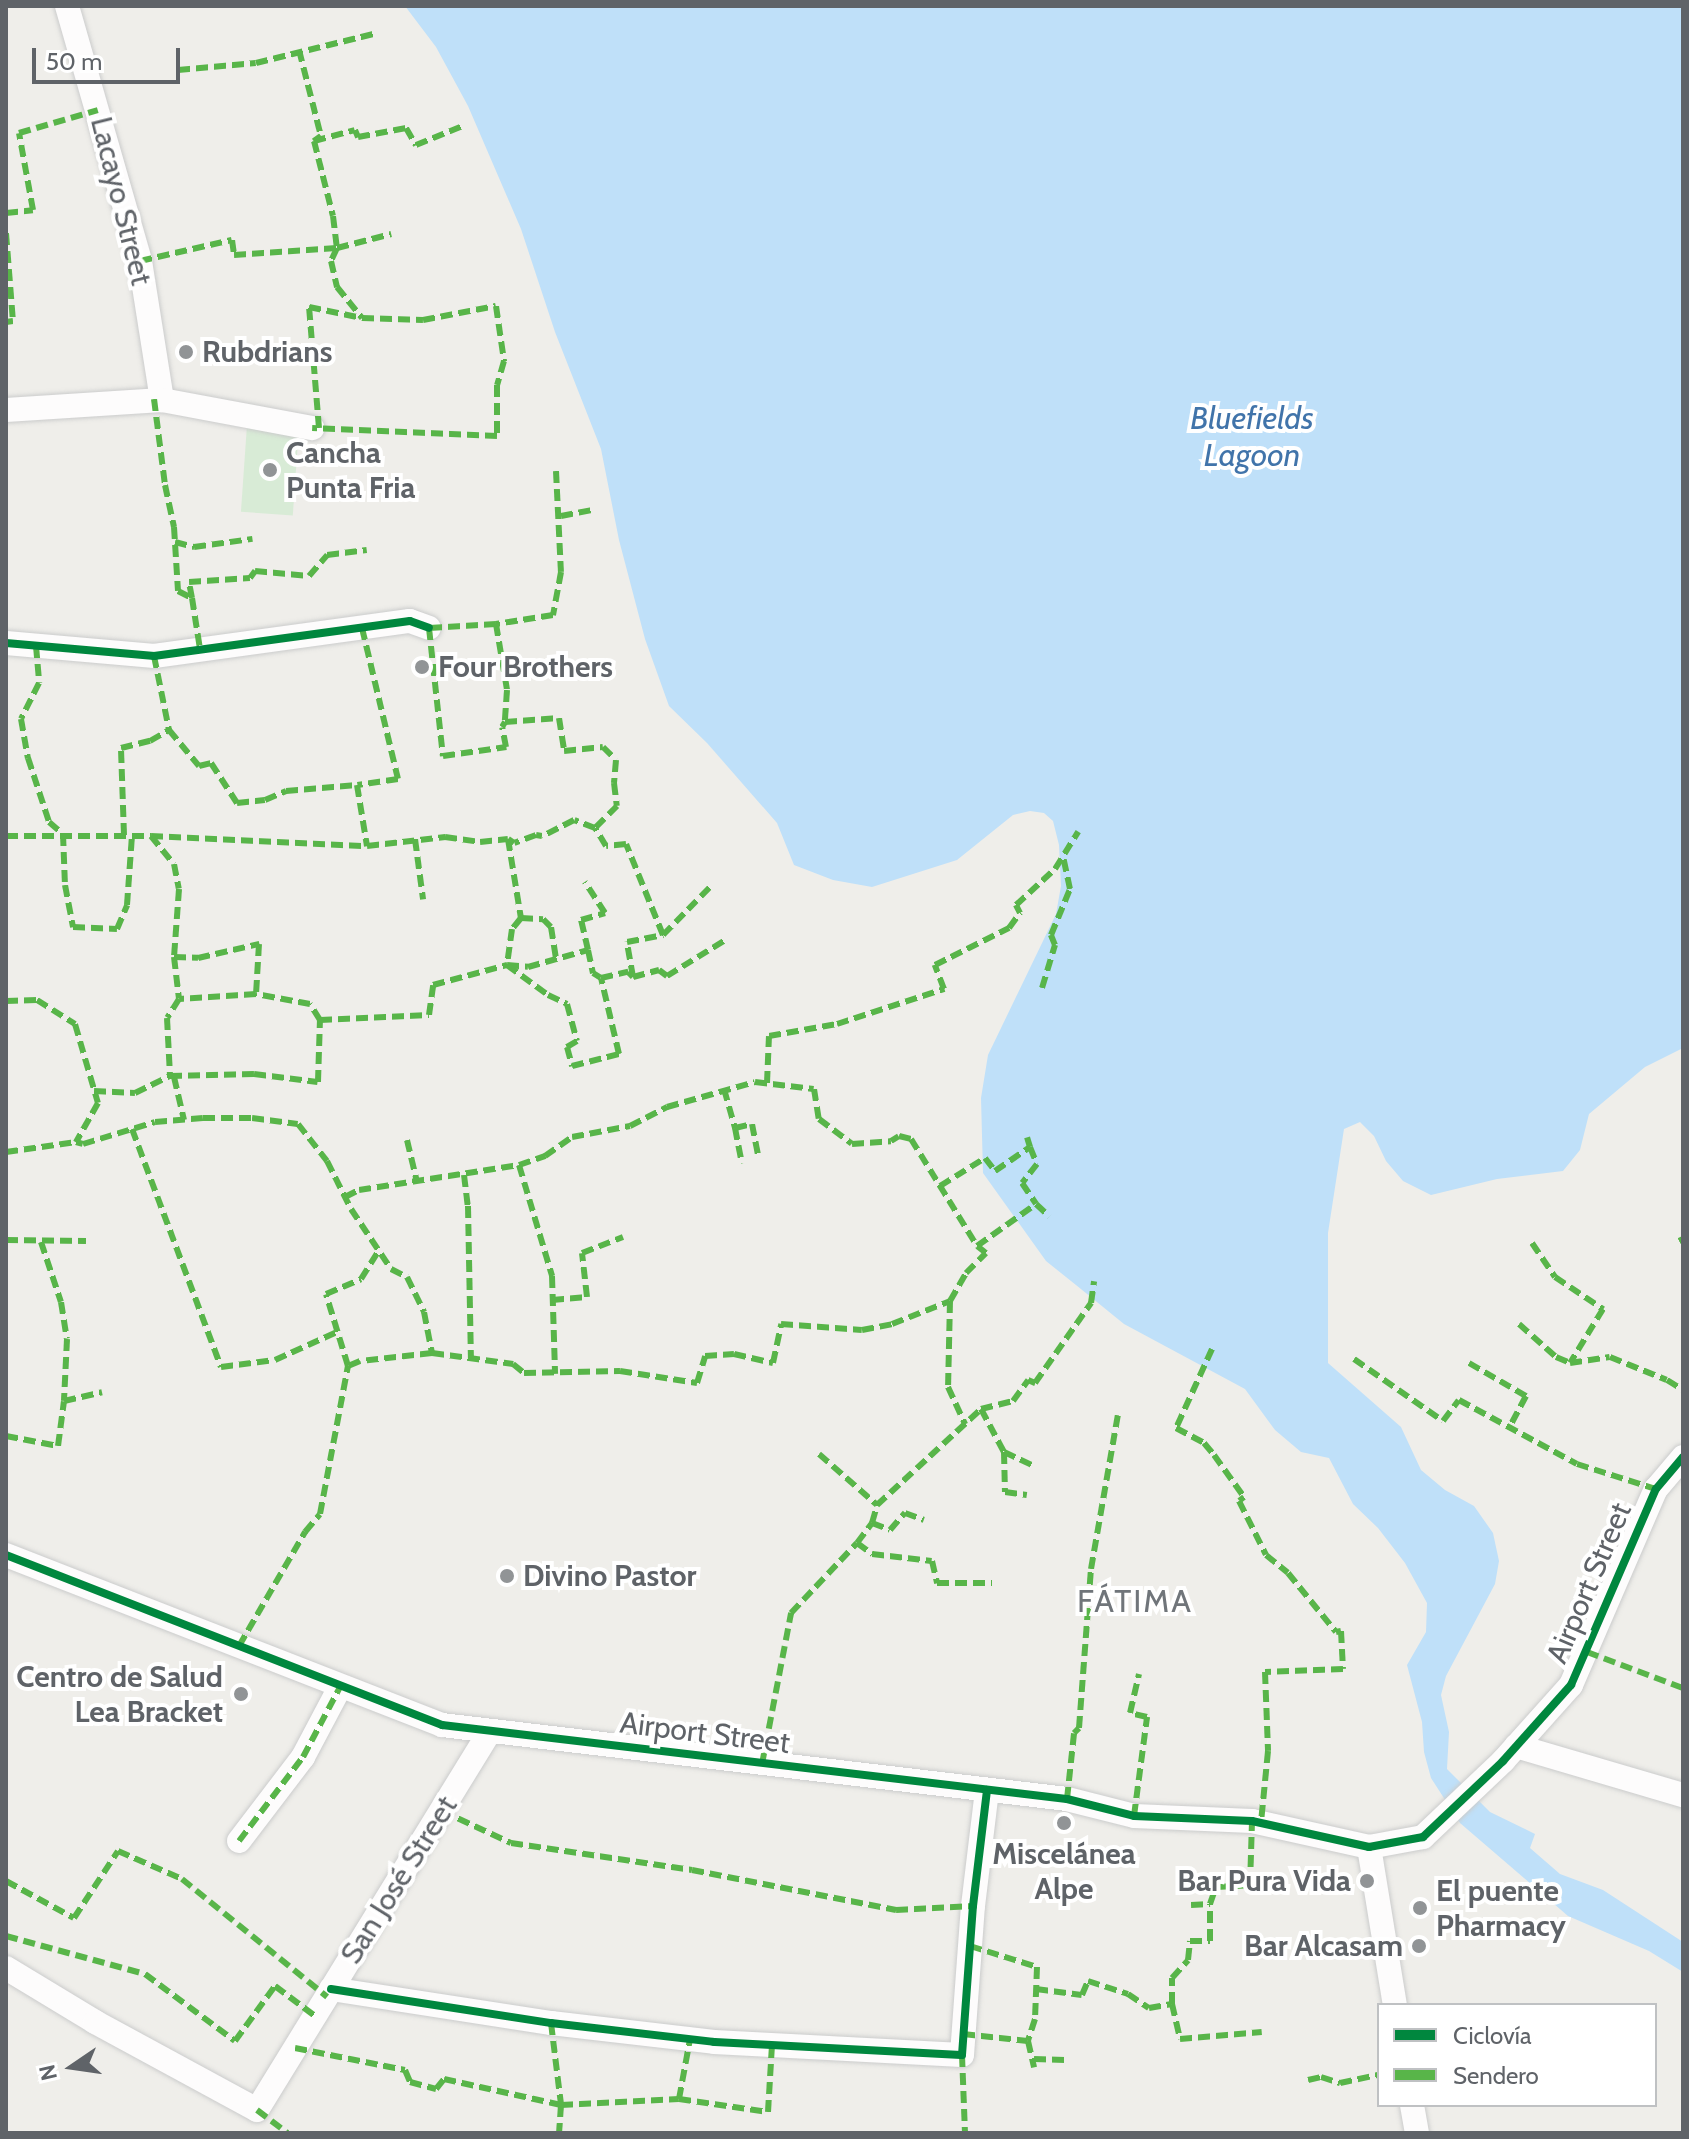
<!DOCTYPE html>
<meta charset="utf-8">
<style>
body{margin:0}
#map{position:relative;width:1689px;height:2139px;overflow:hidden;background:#efeeea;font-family:Cabin,sans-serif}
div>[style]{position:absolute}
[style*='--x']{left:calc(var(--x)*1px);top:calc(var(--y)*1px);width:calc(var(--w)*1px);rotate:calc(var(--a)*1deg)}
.green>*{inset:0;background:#d8ebd6;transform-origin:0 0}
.water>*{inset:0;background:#bfe0f9}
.roads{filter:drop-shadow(0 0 2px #cbcccc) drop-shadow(0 0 2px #cbcccc)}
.minor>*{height:24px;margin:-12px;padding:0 12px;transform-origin:12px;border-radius:12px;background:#fdfcfc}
.quiet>*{height:6px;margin-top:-3px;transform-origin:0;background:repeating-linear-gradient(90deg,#58b549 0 12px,transparent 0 18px)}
.cycleway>*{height:8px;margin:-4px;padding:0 4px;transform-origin:4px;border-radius:4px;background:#00873e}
.dots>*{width:22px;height:22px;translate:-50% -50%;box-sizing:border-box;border:4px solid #fff;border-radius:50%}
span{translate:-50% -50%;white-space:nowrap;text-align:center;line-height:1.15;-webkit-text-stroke:8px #fff;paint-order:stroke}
.street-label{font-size:30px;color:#5f6368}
.poi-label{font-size:30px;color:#5f6368;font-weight:700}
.left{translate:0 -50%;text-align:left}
.right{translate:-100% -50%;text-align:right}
.water-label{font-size:32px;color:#4174aa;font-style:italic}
.neighbourhood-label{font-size:32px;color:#70757a;letter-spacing:2px}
.frame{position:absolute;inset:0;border:8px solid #5f6368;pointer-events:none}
.legend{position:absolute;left:1377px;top:2003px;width:280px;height:104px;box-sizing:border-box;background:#fff;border:2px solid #bfc1c3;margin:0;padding:10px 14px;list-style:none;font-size:24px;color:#5f6368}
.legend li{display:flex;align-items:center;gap:16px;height:40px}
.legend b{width:40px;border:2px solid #bfc1c3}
.north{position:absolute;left:32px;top:2027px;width:80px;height:80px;-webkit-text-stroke:6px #fff;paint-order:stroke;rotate:257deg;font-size:22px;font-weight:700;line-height:32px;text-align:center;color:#5f6368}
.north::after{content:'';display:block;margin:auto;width:28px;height:36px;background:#5f6368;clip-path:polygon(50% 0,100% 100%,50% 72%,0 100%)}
.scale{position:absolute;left:32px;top:48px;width:148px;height:36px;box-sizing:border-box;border:4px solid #5f6368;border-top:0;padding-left:10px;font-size:24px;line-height:28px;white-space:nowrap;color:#5f6368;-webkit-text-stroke:6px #fff;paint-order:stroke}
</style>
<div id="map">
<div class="green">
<div style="left:247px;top:425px;width:52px;height:87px;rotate:4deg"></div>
</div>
<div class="water">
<div style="clip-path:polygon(405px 6px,1683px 6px,1683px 1048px,1645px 1067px,1589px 1114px,1580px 1150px,1563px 1171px,1497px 1179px,1431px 1195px,1403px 1181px,1386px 1161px,1374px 1136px,1360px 1122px,1344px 1129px,1328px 1233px,1328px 1363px,1401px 1427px,1421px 1470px,1445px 1490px,1474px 1506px,1493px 1533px,1499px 1561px,1495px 1584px,1446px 1676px,1441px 1695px,1449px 1732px,1447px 1769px,1490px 1812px,1535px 1834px,1530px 1848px,1560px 1874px,1603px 1890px,1683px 1942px,1683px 1972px,1649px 1951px,1568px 1916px,1460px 1823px,1431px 1778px,1424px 1752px,1422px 1722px,1407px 1665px,1426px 1632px,1427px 1603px,1405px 1563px,1378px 1528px,1353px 1504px,1329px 1458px,1301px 1452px,1275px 1430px,1245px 1389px,1124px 1324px,1076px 1285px,1046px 1261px,983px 1173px,981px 1098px,988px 1055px,1056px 914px,1061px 886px,1059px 845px,1053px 821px,1044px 813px,1030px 811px,1013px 815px,957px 860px,872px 887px,833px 880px,794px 865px,777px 823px,707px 743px,669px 706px,645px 639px,619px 540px,601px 449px,555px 332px,521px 229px,468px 106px,436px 47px)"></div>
</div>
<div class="roads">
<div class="minor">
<div style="--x:67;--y:6;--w:265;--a:74"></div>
<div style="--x:140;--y:261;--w:141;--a:81"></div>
<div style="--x:6;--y:410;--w:156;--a:-3.7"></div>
<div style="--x:162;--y:400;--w:153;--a:10.6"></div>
<div style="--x:6;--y:643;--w:149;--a:5"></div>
<div style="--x:154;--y:656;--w:258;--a:-7.8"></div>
<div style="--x:410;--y:621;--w:20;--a:20"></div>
<div style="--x:6;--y:1555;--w:468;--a:21.3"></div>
<div style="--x:442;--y:1725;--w:629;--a:6.75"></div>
<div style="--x:1067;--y:1799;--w:69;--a:14.2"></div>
<div style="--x:1134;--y:1816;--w:118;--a:2.4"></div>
<div style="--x:1252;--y:1821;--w:120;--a:12.5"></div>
<div style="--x:1369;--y:1847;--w:55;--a:-10.5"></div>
<div style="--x:1423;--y:1837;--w:110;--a:-43.5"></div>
<div style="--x:1503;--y:1761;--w:102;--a:-48.2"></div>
<div style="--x:1571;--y:1685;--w:214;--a:-66.6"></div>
<div style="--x:1656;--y:1489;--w:42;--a:-49.8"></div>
<div style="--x:1516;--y:1746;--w:174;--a:16.4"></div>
<div style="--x:239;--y:1841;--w:106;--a:-52.7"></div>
<div style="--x:303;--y:1757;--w:79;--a:-62.1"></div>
<div style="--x:1369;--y:1847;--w:160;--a:80.7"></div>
<div style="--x:6;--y:1968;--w:104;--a:31.2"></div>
<div style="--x:95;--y:2022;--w:184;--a:28.5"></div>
<div style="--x:257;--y:2110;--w:444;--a:-58.4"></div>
<div style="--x:331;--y:1989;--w:223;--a:8.8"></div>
<div style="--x:551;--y:2023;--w:164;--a:6.6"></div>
<div style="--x:714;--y:2042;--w:248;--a:3"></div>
<div style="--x:962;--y:2055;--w:149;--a:-85.8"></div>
<div style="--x:973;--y:1906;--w:117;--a:-83.1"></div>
<div style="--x:1412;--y:2105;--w:28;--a:80"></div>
</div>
</div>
<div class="quiet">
<div style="--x:299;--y:50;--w:89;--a:75.7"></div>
<div style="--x:321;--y:136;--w:9;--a:144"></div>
<div style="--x:314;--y:141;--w:77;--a:75.8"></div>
<div style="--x:333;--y:216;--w:32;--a:83"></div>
<div style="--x:337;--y:248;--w:14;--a:115"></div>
<div style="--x:331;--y:261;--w:27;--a:77"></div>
<div style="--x:337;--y:287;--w:40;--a:51"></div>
<div style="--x:362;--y:318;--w:61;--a:1.9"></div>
<div style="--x:423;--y:320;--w:74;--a:-10.9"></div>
<div style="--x:496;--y:306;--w:56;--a:81.7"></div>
<div style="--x:504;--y:361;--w:25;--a:106"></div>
<div style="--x:497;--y:385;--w:51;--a:90"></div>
<div style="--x:497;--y:436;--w:185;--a:-177.5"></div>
<div style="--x:178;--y:70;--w:78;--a:-5.1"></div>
<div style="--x:256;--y:63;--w:125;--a:-13.9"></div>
<div style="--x:314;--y:141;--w:42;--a:-15"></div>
<div style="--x:355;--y:130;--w:8;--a:67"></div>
<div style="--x:358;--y:137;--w:49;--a:-10.6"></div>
<div style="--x:406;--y:128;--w:20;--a:60"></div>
<div style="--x:416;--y:145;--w:53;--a:-22.2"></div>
<div style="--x:6;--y:213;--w:27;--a:-6"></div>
<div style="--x:33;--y:210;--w:78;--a:-100.3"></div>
<div style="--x:19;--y:133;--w:82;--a:-16.2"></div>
<div style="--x:6;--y:233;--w:88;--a:85.5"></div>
<div style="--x:13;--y:321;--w:7;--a:172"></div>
<div style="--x:140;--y:261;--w:94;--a:-12.9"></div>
<div style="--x:232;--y:240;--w:15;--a:82"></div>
<div style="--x:234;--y:255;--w:103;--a:-3.9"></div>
<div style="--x:337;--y:248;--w:56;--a:-14.5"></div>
<div style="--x:154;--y:399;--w:87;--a:82.7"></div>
<div style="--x:165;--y:485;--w:43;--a:77.9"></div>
<div style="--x:174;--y:527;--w:64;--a:86.4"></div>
<div style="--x:178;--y:591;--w:16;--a:27"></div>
<div style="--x:192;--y:598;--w:52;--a:81.1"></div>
<div style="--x:319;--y:428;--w:121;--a:-94.7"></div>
<div style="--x:309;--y:307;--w:54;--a:11.7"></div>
<div style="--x:556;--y:471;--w:101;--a:87.2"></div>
<div style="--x:561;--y:572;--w:44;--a:100.5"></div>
<div style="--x:553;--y:615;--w:58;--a:171"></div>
<div style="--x:496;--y:624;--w:67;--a:176.6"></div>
<div style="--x:429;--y:628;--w:129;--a:83.8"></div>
<div style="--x:443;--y:756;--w:64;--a:-8.1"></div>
<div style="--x:506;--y:747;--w:20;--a:-101"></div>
<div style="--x:502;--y:727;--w:6;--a:-59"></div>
<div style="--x:505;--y:722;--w:54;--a:-4.2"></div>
<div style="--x:559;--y:718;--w:33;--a:81"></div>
<div style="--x:564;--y:751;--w:39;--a:-6"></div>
<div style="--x:603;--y:747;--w:18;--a:45"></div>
<div style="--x:616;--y:760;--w:23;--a:95"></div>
<div style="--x:614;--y:783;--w:23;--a:83"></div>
<div style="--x:617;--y:806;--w:31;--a:135"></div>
<div style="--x:561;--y:516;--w:31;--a:-11"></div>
<div style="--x:175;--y:542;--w:20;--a:15"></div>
<div style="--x:194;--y:547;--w:59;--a:-7.9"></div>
<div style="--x:192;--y:598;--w:16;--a:-101"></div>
<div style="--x:189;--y:582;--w:61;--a:-3.8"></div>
<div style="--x:250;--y:578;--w:9;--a:-54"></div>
<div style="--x:255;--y:571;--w:54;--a:5.3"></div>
<div style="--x:309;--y:576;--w:28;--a:-49"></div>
<div style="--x:327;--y:555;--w:40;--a:-7.1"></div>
<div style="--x:496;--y:624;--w:67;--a:80.5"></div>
<div style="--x:507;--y:690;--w:32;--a:94"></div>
<div style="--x:362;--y:628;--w:155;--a:76.6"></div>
<div style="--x:398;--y:779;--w:41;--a:171.7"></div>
<div style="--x:357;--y:785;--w:62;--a:80.7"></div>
<div style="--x:36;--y:646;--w:37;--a:85"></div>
<div style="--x:39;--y:683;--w:40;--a:116.6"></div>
<div style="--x:21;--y:719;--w:40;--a:80"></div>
<div style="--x:28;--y:758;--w:67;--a:71.8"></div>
<div style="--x:49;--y:822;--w:18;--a:41"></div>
<div style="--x:63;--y:834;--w:51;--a:87.8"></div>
<div style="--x:65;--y:885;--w:43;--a:79.2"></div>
<div style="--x:73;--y:927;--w:44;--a:2.6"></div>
<div style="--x:117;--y:929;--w:26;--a:-67"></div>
<div style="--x:127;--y:905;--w:70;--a:-85.9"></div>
<div style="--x:154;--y:656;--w:76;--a:78.5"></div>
<div style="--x:169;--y:730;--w:47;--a:50.2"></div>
<div style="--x:199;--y:766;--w:12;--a:-14"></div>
<div style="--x:211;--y:763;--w:48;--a:57"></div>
<div style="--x:237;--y:803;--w:28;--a:-6"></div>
<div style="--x:265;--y:800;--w:23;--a:-23"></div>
<div style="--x:286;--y:791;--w:71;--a:-4.8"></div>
<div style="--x:124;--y:835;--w:87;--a:-92"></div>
<div style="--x:121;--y:748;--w:30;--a:-14"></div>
<div style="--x:150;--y:741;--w:22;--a:-30"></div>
<div style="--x:6;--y:836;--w:145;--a:0"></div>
<div style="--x:151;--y:836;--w:216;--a:2.7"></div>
<div style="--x:367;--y:846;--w:79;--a:-6.6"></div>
<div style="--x:445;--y:837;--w:35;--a:8"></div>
<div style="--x:480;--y:842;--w:28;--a:-6"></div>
<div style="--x:151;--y:836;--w:36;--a:51"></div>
<div style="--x:174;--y:864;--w:25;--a:79"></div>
<div style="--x:179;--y:889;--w:68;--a:94.2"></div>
<div style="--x:174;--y:957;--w:42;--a:83.2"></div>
<div style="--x:179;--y:999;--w:22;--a:122"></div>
<div style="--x:167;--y:1018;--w:58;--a:87"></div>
<div style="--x:415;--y:839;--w:61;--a:82.4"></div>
<div style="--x:521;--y:918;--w:22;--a:3"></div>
<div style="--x:543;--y:919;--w:11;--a:45"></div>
<div style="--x:551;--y:927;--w:32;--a:81"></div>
<div style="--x:663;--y:935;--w:70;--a:-45.6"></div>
<div style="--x:588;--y:950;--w:24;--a:78"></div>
<div style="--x:593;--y:973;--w:9;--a:32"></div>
<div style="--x:174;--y:957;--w:24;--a:2"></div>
<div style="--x:198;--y:958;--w:63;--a:-12.9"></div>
<div style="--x:259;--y:944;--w:50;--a:93.4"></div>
<div style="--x:633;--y:977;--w:27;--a:-15"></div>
<div style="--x:659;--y:970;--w:10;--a:37"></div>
<div style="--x:667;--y:976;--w:70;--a:-31.7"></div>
<div style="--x:1042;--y:988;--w:45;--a:-73.2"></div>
<div style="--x:1055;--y:945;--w:11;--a:-112"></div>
<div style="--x:1051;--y:935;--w:50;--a:-67.6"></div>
<div style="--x:1070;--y:889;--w:35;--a:-102"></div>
<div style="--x:6;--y:1001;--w:31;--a:-2"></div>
<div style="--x:37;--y:1000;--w:45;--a:32.3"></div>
<div style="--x:75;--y:1024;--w:82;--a:73.8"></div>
<div style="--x:98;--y:1103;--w:45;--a:119.4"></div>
<div style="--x:320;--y:1020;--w:109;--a:-2.6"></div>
<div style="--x:429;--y:1015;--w:30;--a:-82"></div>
<div style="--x:433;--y:985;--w:77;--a:-15.1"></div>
<div style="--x:507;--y:965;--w:51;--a:36.2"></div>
<div style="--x:548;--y:995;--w:21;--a:25"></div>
<div style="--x:567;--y:1004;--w:38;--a:75"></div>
<div style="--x:577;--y:1041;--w:12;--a:149"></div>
<div style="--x:567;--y:1047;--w:20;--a:75"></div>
<div style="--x:572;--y:1066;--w:49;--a:-14.3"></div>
<div style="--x:619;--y:1054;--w:78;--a:-103.3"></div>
<div style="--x:601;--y:978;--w:28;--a:-13"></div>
<div style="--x:628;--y:972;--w:7;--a:45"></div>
<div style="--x:633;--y:977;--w:36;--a:-100"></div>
<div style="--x:627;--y:942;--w:37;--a:-11"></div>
<div style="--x:663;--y:935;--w:98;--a:-112.1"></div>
<div style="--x:626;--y:844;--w:20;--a:174"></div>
<div style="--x:606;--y:846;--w:21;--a:-121"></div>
<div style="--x:595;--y:828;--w:22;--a:-159"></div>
<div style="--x:574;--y:820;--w:36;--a:153"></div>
<div style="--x:542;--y:836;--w:6;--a:-171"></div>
<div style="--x:536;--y:835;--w:23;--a:160"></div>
<div style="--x:514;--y:843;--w:7;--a:-146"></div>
<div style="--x:508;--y:839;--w:80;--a:80.7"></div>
<div style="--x:521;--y:918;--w:14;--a:129"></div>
<div style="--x:512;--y:929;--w:36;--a:98"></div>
<div style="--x:507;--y:965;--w:21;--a:5"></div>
<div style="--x:528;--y:967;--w:62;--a:-15.8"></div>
<div style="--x:588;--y:950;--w:31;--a:-103"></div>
<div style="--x:581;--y:920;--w:25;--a:-16"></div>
<div style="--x:605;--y:913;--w:37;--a:-123"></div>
<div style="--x:174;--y:1077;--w:44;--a:76.9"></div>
<div style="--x:767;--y:1083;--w:47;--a:-87.6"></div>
<div style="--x:769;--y:1036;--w:69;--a:-10"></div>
<div style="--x:837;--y:1024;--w:113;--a:-18.1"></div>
<div style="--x:944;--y:989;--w:26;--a:-111"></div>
<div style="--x:935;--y:965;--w:83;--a:-26.6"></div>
<div style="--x:1009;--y:928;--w:19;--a:-54"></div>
<div style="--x:1020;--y:913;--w:9;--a:-117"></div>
<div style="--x:1016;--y:905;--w:53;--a:-42.7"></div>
<div style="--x:1055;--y:869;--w:44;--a:-58.1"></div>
<div style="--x:724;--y:1089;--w:41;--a:74.2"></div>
<div style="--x:735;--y:1128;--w:17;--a:-13"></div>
<div style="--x:752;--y:1124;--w:31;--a:79"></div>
<div style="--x:94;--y:1091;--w:41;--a:2.8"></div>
<div style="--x:135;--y:1093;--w:39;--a:-26"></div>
<div style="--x:170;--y:1076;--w:84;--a:-1.4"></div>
<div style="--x:254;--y:1074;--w:64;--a:7.1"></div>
<div style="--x:318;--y:1082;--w:62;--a:-88.2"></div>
<div style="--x:320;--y:1020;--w:19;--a:-122"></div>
<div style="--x:310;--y:1004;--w:55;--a:-169.5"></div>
<div style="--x:256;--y:994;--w:77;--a:176.3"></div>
<div style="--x:735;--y:1128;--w:36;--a:79"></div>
<div style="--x:132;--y:1129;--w:254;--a:69.5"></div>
<div style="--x:221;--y:1367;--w:54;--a:-7.4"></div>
<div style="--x:275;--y:1360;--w:68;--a:-24.3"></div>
<div style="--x:407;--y:1140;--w:43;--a:76.6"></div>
<div style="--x:1030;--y:1147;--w:18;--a:68"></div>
<div style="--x:1037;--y:1164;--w:24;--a:128"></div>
<div style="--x:1022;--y:1183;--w:25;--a:56"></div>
<div style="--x:6;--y:1152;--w:71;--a:-8.1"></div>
<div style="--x:76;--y:1142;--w:7;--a:16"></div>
<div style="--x:83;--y:1144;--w:75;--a:-17"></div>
<div style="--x:155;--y:1122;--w:48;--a:-4.8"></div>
<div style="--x:203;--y:1118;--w:49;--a:0"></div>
<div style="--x:252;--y:1118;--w:46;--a:7.4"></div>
<div style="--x:298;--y:1124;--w:47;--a:51.9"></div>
<div style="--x:327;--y:1161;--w:54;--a:63.4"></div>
<div style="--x:351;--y:1209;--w:72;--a:56.3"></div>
<div style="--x:391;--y:1269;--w:18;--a:27"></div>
<div style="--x:407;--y:1277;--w:39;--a:64"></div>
<div style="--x:424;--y:1312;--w:42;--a:79"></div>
<div style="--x:432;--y:1353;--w:72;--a:173.7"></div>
<div style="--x:360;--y:1361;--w:13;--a:157"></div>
<div style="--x:519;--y:1165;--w:116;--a:73.4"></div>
<div style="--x:552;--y:1276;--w:98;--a:88.2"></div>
<div style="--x:464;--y:1175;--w:31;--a:83"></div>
<div style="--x:468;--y:1206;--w:154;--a:88.9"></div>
<div style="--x:940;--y:1186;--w:53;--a:-31.9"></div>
<div style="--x:985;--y:1158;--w:16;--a:52"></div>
<div style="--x:995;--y:1171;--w:42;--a:-34.4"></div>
<div style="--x:1030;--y:1147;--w:10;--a:-107"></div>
<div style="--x:345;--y:1197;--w:16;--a:-27"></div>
<div style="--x:359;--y:1190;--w:162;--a:-8.9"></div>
<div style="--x:519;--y:1165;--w:28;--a:-19"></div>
<div style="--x:545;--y:1156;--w:33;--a:-35"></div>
<div style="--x:572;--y:1137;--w:59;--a:-10.7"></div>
<div style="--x:630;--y:1126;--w:42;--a:-27.2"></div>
<div style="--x:667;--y:1107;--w:91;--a:-15.9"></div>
<div style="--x:755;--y:1082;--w:59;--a:6.8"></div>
<div style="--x:814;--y:1089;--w:30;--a:81"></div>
<div style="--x:819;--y:1119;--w:41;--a:37.1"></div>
<div style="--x:852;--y:1144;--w:39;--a:-4"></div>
<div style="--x:891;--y:1141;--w:9;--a:-32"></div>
<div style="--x:899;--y:1136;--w:12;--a:14"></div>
<div style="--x:911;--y:1139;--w:126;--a:58.3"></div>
<div style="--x:977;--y:1246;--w:72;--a:-35.4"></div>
<div style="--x:1036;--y:1204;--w:18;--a:43"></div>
<div style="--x:6;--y:1240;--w:80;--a:0.7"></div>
<div style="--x:1679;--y:1241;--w:4;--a:-27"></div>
<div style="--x:41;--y:1242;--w:63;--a:71.6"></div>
<div style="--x:61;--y:1302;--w:37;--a:81"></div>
<div style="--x:67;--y:1339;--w:62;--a:92.8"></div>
<div style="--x:1532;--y:1243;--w:41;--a:55.9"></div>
<div style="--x:1555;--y:1277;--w:58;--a:33.7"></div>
<div style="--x:1603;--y:1309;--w:63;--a:121.4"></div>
<div style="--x:1570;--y:1363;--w:40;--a:-8.5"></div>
<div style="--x:1610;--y:1357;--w:61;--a:22"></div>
<div style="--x:1667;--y:1380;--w:19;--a:32"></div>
<div style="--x:552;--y:1300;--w:35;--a:-5"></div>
<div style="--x:587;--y:1297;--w:44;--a:-96.5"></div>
<div style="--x:582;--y:1253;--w:44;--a:-21.3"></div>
<div style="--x:950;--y:1301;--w:32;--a:-60"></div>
<div style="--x:966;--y:1273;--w:28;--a:-45"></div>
<div style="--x:986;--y:1253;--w:11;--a:-142"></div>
<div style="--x:1519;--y:1324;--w:50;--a:41.7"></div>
<div style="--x:1556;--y:1357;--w:15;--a:23"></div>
<div style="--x:1212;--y:1349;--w:87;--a:114.5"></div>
<div style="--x:1176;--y:1428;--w:32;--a:28"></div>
<div style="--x:1204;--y:1443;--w:16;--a:50"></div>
<div style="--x:1214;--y:1455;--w:52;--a:54.5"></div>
<div style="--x:1244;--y:1497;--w:6;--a:141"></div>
<div style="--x:1239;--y:1501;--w:60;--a:63.4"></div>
<div style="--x:1266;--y:1555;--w:28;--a:39"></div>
<div style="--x:1288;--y:1573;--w:76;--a:50.9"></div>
<div style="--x:1336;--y:1632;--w:5;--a:-11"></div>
<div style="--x:1341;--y:1631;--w:38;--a:87"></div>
<div style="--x:1343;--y:1669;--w:78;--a:177.8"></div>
<div style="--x:1265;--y:1672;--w:79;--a:87.8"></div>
<div style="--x:1268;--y:1751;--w:72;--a:95.6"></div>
<div style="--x:432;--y:1353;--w:82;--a:7.7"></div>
<div style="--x:513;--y:1364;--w:14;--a:39"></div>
<div style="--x:524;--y:1373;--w:96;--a:-1.2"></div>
<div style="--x:620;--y:1371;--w:78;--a:8.9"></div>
<div style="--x:697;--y:1383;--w:28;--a:-73"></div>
<div style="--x:705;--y:1356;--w:29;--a:-4"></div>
<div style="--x:734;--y:1354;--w:40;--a:13"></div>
<div style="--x:773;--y:1363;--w:40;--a:-78"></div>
<div style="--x:781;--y:1324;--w:81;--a:4.2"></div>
<div style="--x:862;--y:1330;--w:31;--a:-11"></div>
<div style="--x:892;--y:1324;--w:62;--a:-21.6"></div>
<div style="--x:950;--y:1301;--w:86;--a:91.3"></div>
<div style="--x:948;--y:1387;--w:41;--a:65.3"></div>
<div style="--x:1354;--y:1359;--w:108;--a:34.9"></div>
<div style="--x:1443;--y:1421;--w:26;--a:-53"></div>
<div style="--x:1459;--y:1400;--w:134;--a:28.5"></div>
<div style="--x:1577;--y:1464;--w:83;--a:17.6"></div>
<div style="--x:1469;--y:1363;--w:66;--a:30.1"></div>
<div style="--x:1526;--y:1396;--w:38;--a:118"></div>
<div style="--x:981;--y:1409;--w:49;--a:61.9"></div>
<div style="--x:1004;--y:1452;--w:40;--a:88.6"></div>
<div style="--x:1005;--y:1492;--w:22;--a:8"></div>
<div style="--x:6;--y:1436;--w:53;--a:10.9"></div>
<div style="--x:58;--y:1446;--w:45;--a:-82.4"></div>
<div style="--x:64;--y:1401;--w:39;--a:-13"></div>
<div style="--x:1004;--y:1452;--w:31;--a:25"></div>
<div style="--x:819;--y:1454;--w:77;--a:41.3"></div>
<div style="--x:872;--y:1523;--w:19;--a:21"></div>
<div style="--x:890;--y:1530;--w:23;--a:-49"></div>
<div style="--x:905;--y:1513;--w:20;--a:20"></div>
<div style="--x:857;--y:1543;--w:19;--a:36"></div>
<div style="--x:872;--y:1554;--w:60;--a:6.7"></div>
<div style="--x:932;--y:1561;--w:23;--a:77"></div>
<div style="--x:937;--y:1583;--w:55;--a:0"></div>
<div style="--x:239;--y:1646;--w:132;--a:-59.9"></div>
<div style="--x:305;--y:1532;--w:23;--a:-50"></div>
<div style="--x:320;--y:1514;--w:151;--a:-79.3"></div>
<div style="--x:348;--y:1366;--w:75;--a:-107"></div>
<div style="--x:326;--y:1294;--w:38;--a:-23"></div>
<div style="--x:361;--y:1279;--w:34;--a:-58"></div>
<div style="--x:1587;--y:1652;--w:103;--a:20.6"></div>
<div style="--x:762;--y:1764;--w:154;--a:-79.1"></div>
<div style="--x:791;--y:1613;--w:96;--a:-46.7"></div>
<div style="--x:857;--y:1543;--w:25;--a:-53"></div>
<div style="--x:872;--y:1523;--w:19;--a:-74"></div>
<div style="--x:877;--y:1505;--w:142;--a:-42.7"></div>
<div style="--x:981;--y:1409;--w:33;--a:-14"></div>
<div style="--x:1013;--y:1401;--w:26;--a:-54"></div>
<div style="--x:1028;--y:1380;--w:8;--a:23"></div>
<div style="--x:1035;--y:1383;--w:98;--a:-55"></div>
<div style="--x:1091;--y:1303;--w:22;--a:-82"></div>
<div style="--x:1067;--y:1799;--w:66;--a:-83.9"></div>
<div style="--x:1074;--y:1733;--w:7;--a:-45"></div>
<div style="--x:1079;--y:1728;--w:159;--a:-85.7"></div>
<div style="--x:1091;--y:1569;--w:156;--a:-80.1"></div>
<div style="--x:442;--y:1811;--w:76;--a:24.9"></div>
<div style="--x:511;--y:1843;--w:183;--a:8.5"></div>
<div style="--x:692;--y:1870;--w:208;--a:11.1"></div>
<div style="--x:896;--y:1910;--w:77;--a:-3"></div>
<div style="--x:1134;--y:1816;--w:100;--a:-82.5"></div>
<div style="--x:1147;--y:1717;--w:17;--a:-167"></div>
<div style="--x:1130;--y:1713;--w:40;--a:-77"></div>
<div style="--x:239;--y:1841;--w:106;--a:-52.7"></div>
<div style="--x:303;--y:1757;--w:79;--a:-62.1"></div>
<div style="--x:6;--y:1881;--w:77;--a:28.6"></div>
<div style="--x:74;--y:1918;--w:80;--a:-56.7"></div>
<div style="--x:118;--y:1851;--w:70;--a:23.6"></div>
<div style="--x:182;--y:1879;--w:187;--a:39.1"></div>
<div style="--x:1191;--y:1905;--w:19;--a:-3"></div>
<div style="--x:1210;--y:1904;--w:18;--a:-71"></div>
<div style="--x:1216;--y:1887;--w:34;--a:-3"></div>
<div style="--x:1250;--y:1885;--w:64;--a:-88.2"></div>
<div style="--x:6;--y:1936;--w:144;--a:15.3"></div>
<div style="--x:145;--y:1974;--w:112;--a:36.7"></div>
<div style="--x:235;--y:2041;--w:68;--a:-54"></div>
<div style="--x:275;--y:1986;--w:50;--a:36.9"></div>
<div style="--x:970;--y:1946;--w:70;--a:17.4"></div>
<div style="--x:1037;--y:1967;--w:52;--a:92.2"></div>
<div style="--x:1035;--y:2019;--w:23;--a:108"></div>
<div style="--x:1036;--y:1989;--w:46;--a:7.4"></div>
<div style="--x:1082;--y:1995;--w:15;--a:-67"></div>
<div style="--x:1088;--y:1981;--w:42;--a:18"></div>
<div style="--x:1128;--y:1994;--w:25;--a:34"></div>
<div style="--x:1149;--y:2008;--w:23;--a:-10"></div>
<div style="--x:1172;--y:2004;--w:36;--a:77"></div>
<div style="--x:1180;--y:2039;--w:82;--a:-4.9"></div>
<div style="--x:1172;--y:2004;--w:26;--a:-90"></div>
<div style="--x:1172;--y:1978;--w:24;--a:-48"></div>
<div style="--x:1188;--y:1960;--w:19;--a:-84"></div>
<div style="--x:1190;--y:1941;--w:20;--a:0"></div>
<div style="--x:1210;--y:1941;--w:37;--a:-90"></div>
<div style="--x:551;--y:2023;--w:83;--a:83"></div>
<div style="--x:561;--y:2105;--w:28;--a:94"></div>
<div style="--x:963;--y:2034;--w:65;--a:6.1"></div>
<div style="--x:1028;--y:2041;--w:27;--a:77"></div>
<div style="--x:295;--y:2048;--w:112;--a:11.3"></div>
<div style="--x:405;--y:2070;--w:13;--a:67"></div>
<div style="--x:410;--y:2082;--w:27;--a:15"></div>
<div style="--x:436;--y:2089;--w:13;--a:-51"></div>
<div style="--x:444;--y:2079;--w:120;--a:12.5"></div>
<div style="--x:561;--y:2105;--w:118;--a:-2.9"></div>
<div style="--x:679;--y:2099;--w:90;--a:8.3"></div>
<div style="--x:768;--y:2112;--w:67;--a:-86.6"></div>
<div style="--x:962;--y:2055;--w:78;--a:87.8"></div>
<div style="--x:1034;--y:2059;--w:31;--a:2"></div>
<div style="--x:1308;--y:2080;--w:13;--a:-13"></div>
<div style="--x:1321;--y:2077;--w:20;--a:18"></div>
<div style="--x:1340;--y:2083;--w:40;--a:-12"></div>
<div style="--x:679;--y:2099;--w:61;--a:-79.6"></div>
<div style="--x:257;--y:2110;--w:38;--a:37"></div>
</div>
<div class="cycleway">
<div style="--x:6;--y:643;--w:149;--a:5"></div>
<div style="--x:154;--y:656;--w:258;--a:-7.8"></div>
<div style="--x:410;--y:621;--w:20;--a:20"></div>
<div style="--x:6;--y:1555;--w:468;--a:21.3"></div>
<div style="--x:442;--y:1725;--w:629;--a:6.75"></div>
<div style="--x:1067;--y:1799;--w:69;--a:14.2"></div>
<div style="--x:1134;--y:1816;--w:118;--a:2.4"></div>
<div style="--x:1252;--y:1821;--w:120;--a:12.5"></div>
<div style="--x:1369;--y:1847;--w:55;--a:-10.5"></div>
<div style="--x:1423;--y:1837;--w:110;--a:-43.5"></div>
<div style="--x:1503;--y:1761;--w:102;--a:-48.2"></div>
<div style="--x:1571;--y:1685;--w:214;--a:-66.6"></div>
<div style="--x:1656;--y:1489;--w:42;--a:-49.8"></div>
<div style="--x:331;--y:1989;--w:223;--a:8.8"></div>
<div style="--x:551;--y:2023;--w:164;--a:6.6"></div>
<div style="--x:714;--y:2042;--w:248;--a:3"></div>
<div style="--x:962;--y:2055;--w:149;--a:-85.8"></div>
<div style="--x:973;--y:1906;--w:117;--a:-83.1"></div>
</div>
<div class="dots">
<div style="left:186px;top:352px;background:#919496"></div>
<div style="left:270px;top:470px;background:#919496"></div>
<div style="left:422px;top:667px;background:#919496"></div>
<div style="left:507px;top:1576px;background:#919496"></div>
<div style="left:241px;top:1694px;background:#919496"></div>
<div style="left:1064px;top:1823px;background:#919496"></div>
<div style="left:1367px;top:1881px;background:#919496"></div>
<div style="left:1420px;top:1908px;background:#919496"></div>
<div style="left:1419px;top:1946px;background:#919496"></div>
</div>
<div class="street-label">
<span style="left:121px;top:201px;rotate:76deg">Lacayo Street</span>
<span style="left:1589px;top:1583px;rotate:-67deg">Airport Street</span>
<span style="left:705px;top:1733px;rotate:7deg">Airport Street</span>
<span style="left:399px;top:1880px;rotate:-58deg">San José Street</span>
</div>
<div class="poi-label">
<span class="left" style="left:202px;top:352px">Rubdrians</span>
<span class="left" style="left:286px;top:470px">Cancha<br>Punta Fria</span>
<span class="left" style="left:438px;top:667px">Four Brothers</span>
<span class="left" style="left:523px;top:1576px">Divino Pastor</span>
<span class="right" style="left:223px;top:1694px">Centro de Salud<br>Lea Bracket</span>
<span style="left:1064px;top:1871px">Miscelánea<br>Alpe</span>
<span class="right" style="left:1351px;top:1881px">Bar Pura Vida</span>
<span class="left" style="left:1436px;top:1908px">El puente<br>Pharmacy</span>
<span class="right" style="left:1403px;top:1946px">Bar Alcasam</span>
</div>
<div class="water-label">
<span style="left:1252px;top:437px">Bluefields<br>Lagoon</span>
</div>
<div class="neighbourhood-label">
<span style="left:1135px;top:1601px">FÁTIMA</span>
</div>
<div class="frame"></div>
<ul class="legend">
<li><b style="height:10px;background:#00873e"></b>Ciclovía</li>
<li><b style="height:10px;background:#58b549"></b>Sendero</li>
</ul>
<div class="north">N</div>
<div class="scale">50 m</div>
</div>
